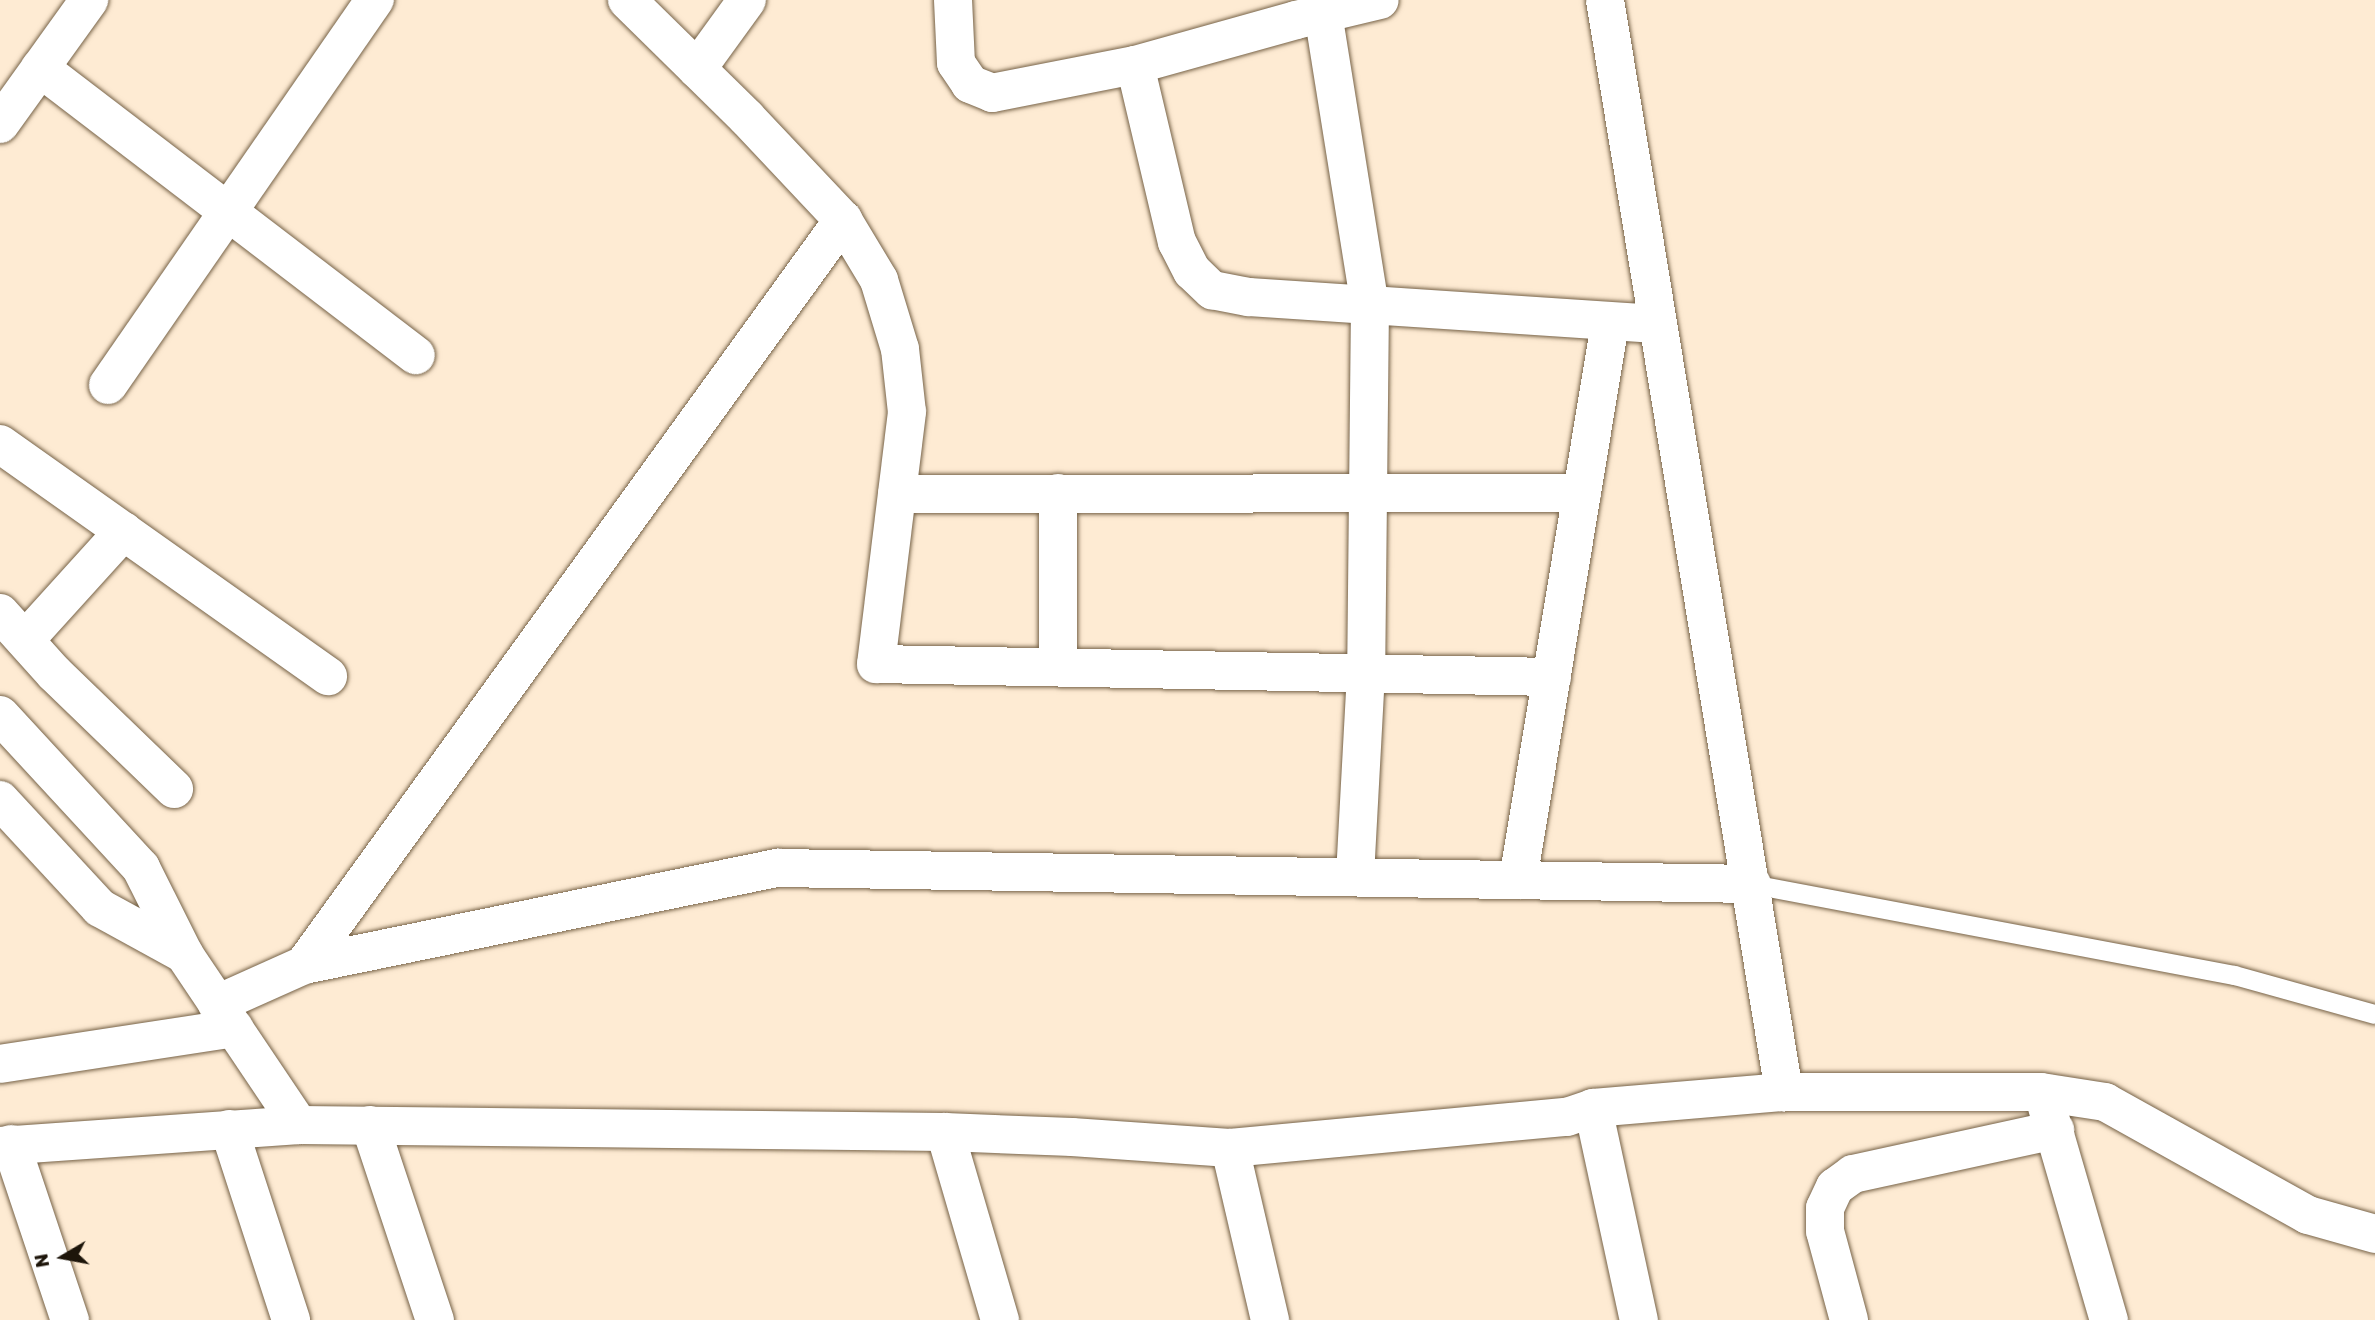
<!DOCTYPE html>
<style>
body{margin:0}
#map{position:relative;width:2375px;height:1320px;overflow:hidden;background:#feebd3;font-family:Rubik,sans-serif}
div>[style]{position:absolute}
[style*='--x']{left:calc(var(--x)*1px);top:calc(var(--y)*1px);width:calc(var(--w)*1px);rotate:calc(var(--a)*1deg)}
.roads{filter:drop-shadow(0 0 2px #766247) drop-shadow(0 0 2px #766247)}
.lane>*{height:19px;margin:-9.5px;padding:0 9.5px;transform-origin:9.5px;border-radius:9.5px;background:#fff}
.street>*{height:38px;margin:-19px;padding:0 19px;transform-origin:19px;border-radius:19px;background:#fff}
span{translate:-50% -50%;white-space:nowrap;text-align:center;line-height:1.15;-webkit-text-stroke:6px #fff;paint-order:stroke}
.north{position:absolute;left:28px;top:1222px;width:70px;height:70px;-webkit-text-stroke:5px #fff;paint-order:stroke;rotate:260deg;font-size:19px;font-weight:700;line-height:28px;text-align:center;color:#1d150a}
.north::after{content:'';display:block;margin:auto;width:24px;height:32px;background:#1d150a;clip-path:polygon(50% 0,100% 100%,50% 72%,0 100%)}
</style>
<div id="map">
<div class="roads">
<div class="lane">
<div style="--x:1752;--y:884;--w:491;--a:10.7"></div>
<div style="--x:2234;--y:975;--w:146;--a:15.5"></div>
</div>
<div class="street">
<div style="--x:627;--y:0;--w:167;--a:44.5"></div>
<div style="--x:746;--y:117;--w:141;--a:46.7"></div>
<div style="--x:843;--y:220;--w:70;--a:59"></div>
<div style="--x:879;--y:280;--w:72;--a:73.1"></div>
<div style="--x:900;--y:349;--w:63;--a:83.7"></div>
<div style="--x:907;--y:412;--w:254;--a:97"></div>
<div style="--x:876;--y:664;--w:676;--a:1.1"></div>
<div style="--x:953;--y:0;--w:63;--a:87.3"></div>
<div style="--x:956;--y:63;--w:25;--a:56"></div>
<div style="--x:970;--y:84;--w:24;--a:22"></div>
<div style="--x:992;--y:93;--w:146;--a:-11.1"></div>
<div style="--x:1135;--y:65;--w:167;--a:-15.6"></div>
<div style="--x:1296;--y:20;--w:86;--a:-13.4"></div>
<div style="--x:1605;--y:0;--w:1107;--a:80.69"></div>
<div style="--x:1323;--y:13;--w:296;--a:80.9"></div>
<div style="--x:1370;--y:305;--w:368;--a:90.6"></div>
<div style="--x:1366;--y:673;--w:204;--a:93.1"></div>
<div style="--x:1135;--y:65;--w:182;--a:76.7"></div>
<div style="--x:1177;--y:242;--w:33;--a:63"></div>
<div style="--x:1192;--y:271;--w:28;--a:44"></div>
<div style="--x:1212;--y:290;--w:38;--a:11"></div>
<div style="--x:1249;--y:297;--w:408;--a:3.8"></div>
<div style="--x:40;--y:68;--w:473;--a:37.4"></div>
<div style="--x:697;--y:69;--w:85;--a:-54.1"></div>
<div style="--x:0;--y:124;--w:153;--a:-54.3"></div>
<div style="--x:108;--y:385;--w:469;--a:-55.3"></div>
<div style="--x:0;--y:444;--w:402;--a:35.3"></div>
<div style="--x:897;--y:494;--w:685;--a:-0.08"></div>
<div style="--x:0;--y:613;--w:81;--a:48"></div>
<div style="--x:54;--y:673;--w:167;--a:44"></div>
<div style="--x:25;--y:640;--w:147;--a:-47.8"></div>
<div style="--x:1058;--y:667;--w:174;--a:-90"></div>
<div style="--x:0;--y:715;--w:208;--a:47.3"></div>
<div style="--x:141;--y:868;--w:96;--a:63.4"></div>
<div style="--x:184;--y:954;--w:206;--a:56.1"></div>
<div style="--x:0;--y:800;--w:147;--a:47.2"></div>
<div style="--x:100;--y:908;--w:96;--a:28.7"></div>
<div style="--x:1518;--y:880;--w:565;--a:-80.62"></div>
<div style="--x:304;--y:965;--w:920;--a:-54.11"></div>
<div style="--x:217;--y:1004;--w:95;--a:-24.1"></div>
<div style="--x:304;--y:965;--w:484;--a:-11.6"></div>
<div style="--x:778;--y:868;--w:974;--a:0.94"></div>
<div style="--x:0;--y:1064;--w:237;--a:-8.7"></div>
<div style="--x:2047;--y:1107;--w:222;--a:73.8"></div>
<div style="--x:1593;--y:1108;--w:217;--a:77.8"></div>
<div style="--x:370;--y:1125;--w:206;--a:71.6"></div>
<div style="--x:229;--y:1129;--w:201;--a:72"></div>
<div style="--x:945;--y:1132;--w:196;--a:73.7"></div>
<div style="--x:11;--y:1144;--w:186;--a:71.5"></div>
<div style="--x:0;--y:1146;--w:300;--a:-4"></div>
<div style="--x:299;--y:1125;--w:646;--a:0.62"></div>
<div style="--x:945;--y:1132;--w:127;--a:2.3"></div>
<div style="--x:1072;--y:1137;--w:158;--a:4"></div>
<div style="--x:1230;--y:1148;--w:338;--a:-5.3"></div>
<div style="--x:1567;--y:1117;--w:28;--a:-19"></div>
<div style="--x:1593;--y:1108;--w:192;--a:-4.8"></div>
<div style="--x:1784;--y:1092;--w:257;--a:0"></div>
<div style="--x:2041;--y:1092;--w:65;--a:8.9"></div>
<div style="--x:2105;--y:1102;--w:232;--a:29.1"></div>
<div style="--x:2308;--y:1215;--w:70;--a:15.8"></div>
<div style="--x:1230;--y:1148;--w:177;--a:76.9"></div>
<div style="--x:1849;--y:1320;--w:92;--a:-105.1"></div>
<div style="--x:1825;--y:1231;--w:23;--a:-90"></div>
<div style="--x:1825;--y:1208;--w:23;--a:-65"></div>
<div style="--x:1835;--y:1187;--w:22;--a:-36"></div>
<div style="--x:1853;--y:1174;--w:207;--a:-12.3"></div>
</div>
</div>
<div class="north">N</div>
</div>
